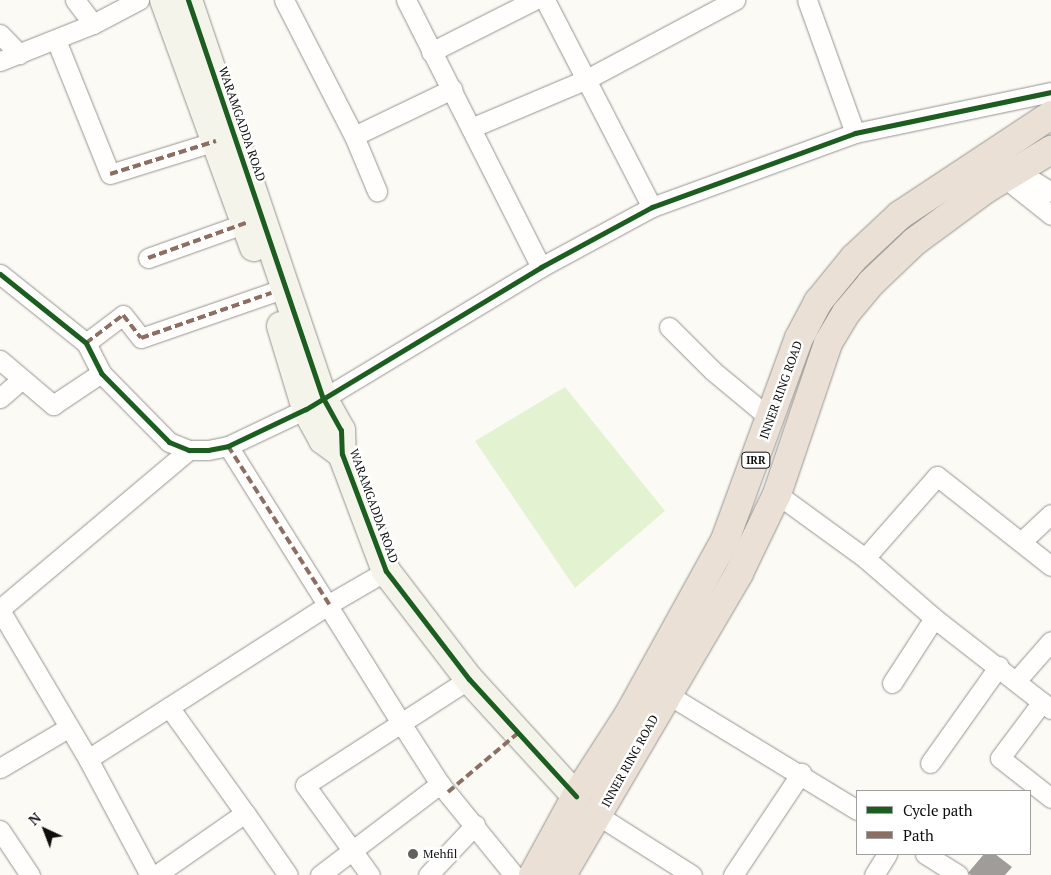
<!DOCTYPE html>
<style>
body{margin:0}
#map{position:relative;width:1051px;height:875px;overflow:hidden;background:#fcfaf4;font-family:"PT Serif",serif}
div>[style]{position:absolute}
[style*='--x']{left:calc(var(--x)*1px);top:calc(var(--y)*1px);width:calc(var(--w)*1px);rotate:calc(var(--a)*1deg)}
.green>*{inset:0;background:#e3f3d1}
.building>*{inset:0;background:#9f9c99}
.roads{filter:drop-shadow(0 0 1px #959492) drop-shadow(0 0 1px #959492)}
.street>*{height:19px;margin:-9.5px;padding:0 9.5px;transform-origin:9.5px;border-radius:9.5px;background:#fffefd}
.secondary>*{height:28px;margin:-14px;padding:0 14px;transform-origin:14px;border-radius:14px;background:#f5f4ea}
.highway>*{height:28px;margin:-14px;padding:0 14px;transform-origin:14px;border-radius:14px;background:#ebe0d5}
.quiet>*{height:4px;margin-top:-2px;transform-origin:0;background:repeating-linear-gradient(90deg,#8d6e63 0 8px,transparent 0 12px)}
.cycleway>*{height:5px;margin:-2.5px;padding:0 2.5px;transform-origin:2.5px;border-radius:2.5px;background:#1b5e20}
.dots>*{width:14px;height:14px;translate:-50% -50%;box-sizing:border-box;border:2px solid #fff;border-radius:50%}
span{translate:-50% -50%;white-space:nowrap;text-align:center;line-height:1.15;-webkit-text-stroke:5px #fff;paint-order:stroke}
.shield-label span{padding:1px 4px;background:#fff;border:1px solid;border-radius:4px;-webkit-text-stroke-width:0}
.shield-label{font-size:11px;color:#0e0e0e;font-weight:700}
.street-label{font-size:12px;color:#0e0e0e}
.poi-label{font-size:12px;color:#0e0e0e}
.left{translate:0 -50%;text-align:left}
.legend{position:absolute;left:856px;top:790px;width:175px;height:65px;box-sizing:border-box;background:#fff;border:1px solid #9f9f9f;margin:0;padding:6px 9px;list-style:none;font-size:15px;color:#0e0e0e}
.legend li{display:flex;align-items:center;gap:10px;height:25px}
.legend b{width:25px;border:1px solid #9f9f9f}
.north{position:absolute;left:20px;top:805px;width:50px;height:50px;-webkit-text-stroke:4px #fff;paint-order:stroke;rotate:317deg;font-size:14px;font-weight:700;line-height:20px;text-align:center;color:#0e0e0e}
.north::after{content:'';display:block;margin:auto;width:18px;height:22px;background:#0e0e0e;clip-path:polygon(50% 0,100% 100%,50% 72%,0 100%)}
</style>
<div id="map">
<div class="green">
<div style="clip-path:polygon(565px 387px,665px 511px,575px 588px,475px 441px)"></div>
</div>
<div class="building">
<div style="clip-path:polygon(984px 854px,995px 854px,1012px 867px,1005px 875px,971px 875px,968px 873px)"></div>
</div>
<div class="roads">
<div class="street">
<div style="--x:75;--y:0;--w:30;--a:53"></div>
<div style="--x:284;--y:0;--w:153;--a:62.8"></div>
<div style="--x:354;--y:136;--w:60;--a:67.3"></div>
<div style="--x:406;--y:0;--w:299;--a:63.2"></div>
<div style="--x:545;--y:0;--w:233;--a:62.7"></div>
<div style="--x:807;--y:0;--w:141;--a:70.2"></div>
<div style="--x:0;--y:34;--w:28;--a:46"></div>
<div style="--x:56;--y:40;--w:144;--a:68.1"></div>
<div style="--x:110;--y:174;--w:111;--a:-17.3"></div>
<div style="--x:431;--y:52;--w:115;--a:-26.8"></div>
<div style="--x:0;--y:61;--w:100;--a:-21.7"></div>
<div style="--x:93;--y:24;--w:52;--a:-27.6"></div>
<div style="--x:471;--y:128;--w:126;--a:-22.9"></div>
<div style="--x:587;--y:79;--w:168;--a:-28.1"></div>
<div style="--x:354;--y:136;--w:109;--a:-25.6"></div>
<div style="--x:1016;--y:170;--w:41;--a:32.2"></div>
<div style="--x:1005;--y:178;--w:59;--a:38.8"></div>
<div style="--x:148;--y:258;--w:104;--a:-19.7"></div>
<div style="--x:0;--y:274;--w:110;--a:38.7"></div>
<div style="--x:86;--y:343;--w:34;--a:63"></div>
<div style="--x:101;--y:373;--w:97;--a:45.4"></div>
<div style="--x:169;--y:442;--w:22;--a:22"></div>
<div style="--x:189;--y:450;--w:19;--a:0"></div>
<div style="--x:208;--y:450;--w:20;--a:-11"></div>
<div style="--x:228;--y:446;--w:86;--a:-25.4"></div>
<div style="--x:306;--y:409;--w:275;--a:-31.1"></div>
<div style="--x:541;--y:267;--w:126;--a:-28.4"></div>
<div style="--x:652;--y:207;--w:216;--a:-20"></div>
<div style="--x:855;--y:133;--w:200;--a:-11.8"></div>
<div style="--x:669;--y:327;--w:62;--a:45"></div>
<div style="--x:713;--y:371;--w:75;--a:39.6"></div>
<div style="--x:86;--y:343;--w:46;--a:-37.1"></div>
<div style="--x:123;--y:315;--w:29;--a:52"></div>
<div style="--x:141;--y:338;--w:138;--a:-19.1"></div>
<div style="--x:0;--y:360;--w:70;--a:40.3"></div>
<div style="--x:53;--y:405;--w:58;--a:-33.7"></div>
<div style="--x:0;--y:398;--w:29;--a:-41"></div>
<div style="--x:228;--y:446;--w:327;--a:58"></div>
<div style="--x:401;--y:723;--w:114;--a:147.1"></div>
<div style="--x:305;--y:785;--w:111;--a:54.2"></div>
<div style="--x:777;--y:494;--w:109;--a:36"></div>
<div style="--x:865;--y:558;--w:91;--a:41"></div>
<div style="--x:934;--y:618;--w:148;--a:37.9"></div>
<div style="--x:1021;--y:542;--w:41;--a:-43"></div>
<div style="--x:865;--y:558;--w:109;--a:-48.7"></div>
<div style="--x:937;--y:476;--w:145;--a:38.3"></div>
<div style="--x:0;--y:609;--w:247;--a:-40.1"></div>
<div style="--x:0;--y:610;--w:173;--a:59.4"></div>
<div style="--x:88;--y:759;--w:132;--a:61.9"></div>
<div style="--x:469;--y:679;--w:81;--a:147.1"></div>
<div style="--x:401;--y:723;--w:72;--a:57.4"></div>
<div style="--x:440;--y:784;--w:117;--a:50.9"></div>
<div style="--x:1016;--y:681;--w:53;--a:-48.8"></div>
<div style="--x:892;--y:683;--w:77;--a:-57.1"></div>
<div style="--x:667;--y:694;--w:223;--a:31.4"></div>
<div style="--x:1042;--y:702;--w:70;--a:126.9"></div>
<div style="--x:1000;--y:758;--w:65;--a:38.1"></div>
<div style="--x:169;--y:707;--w:130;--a:54.4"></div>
<div style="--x:88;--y:759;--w:287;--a:-32.7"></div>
<div style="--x:329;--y:604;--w:66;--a:-30.1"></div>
<div style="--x:930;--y:763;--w:119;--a:-54.6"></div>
<div style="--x:0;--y:768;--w:79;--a:-30.5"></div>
<div style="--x:599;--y:816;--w:110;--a:32.4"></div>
<div style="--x:0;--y:830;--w:54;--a:56.3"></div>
<div style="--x:925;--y:854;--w:39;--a:32"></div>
<div style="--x:156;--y:875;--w:108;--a:-34.9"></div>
<div style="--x:245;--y:813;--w:75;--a:55.3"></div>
<div style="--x:320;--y:875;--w:151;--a:-37.2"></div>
<div style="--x:428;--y:875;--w:69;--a:-46.8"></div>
<div style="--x:733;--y:875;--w:123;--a:-56.3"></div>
<div style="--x:874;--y:875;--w:25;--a:-58"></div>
</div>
<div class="secondary">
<div style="--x:164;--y:0;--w:263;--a:70"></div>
<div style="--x:188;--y:0;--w:420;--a:71.3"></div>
<div style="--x:323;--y:398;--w:37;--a:61"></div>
<div style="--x:341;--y:430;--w:24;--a:88"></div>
<div style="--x:342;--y:454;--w:125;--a:69.4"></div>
<div style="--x:386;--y:571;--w:136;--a:52.5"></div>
<div style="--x:469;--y:679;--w:159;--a:47.6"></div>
<div style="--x:281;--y:326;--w:87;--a:73.2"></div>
<div style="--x:306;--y:409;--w:35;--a:61"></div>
<div style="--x:323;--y:440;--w:24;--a:36"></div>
</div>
<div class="highway">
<div style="--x:533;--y:875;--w:90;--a:-61.4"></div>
<div style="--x:576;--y:796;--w:98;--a:-57.1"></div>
<div style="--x:629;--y:714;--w:199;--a:-61.1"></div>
<div style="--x:725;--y:540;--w:215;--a:-69.9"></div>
<div style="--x:799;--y:338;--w:41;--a:-62.2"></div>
<div style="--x:818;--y:302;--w:57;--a:-50.7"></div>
<div style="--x:854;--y:258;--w:63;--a:-43.1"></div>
<div style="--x:900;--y:215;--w:181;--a:-33.5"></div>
<div style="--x:562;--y:875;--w:350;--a:-59.6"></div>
<div style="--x:739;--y:573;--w:88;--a:-64.3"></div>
<div style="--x:777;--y:494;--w:159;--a:-71.3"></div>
<div style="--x:828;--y:343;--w:35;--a:-59"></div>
<div style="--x:846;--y:313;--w:39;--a:-50"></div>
<div style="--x:871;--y:283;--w:59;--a:-43.6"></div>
<div style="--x:914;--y:242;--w:89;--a:-36.4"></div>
<div style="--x:986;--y:189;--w:76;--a:-31"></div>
</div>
</div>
<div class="quiet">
<div style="--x:110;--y:174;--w:111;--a:-17.3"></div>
<div style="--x:148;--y:258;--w:104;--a:-19.7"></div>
<div style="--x:86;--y:343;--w:46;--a:-37.1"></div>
<div style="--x:123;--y:315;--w:29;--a:52"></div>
<div style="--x:141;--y:338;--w:138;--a:-19.1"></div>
<div style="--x:228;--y:446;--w:188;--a:57.4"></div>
<div style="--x:448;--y:792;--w:92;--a:-40.1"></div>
</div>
<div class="cycleway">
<div style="--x:188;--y:0;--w:420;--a:71.3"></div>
<div style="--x:323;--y:398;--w:37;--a:61"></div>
<div style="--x:341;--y:430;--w:24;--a:88"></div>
<div style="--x:342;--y:454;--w:125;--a:69.4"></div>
<div style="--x:386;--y:571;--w:136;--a:52.5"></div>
<div style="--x:469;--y:679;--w:159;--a:47.6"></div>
<div style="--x:0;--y:274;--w:110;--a:38.7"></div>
<div style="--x:86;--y:343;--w:34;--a:63"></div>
<div style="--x:101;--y:373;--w:97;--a:45.4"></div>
<div style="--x:169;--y:442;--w:22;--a:22"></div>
<div style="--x:189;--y:450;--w:19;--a:0"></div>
<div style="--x:208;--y:450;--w:20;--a:-11"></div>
<div style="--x:228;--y:446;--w:86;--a:-25.4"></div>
<div style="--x:306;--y:409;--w:275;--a:-31.1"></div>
<div style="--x:541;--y:267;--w:126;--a:-28.4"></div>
<div style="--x:652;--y:207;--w:216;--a:-20"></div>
<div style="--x:855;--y:133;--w:200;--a:-11.8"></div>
</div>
<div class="dots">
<div style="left:413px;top:854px;background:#61615e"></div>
</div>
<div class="shield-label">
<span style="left:756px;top:460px">IRR</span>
</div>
<div class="street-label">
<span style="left:242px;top:124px;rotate:71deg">WARAMGADDA ROAD</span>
<span style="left:781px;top:390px;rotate:-70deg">INNER RING ROAD</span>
<span style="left:374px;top:506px;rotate:70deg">WARAMGADDA ROAD</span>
<span style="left:630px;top:761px;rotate:-61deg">INNER RING ROAD</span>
</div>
<div class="poi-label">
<span class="left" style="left:423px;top:854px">Mehfil</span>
</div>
<ul class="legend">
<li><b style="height:6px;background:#1b5e20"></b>Cycle path</li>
<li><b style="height:6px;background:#8d6e63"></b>Path</li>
</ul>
<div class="north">N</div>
</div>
